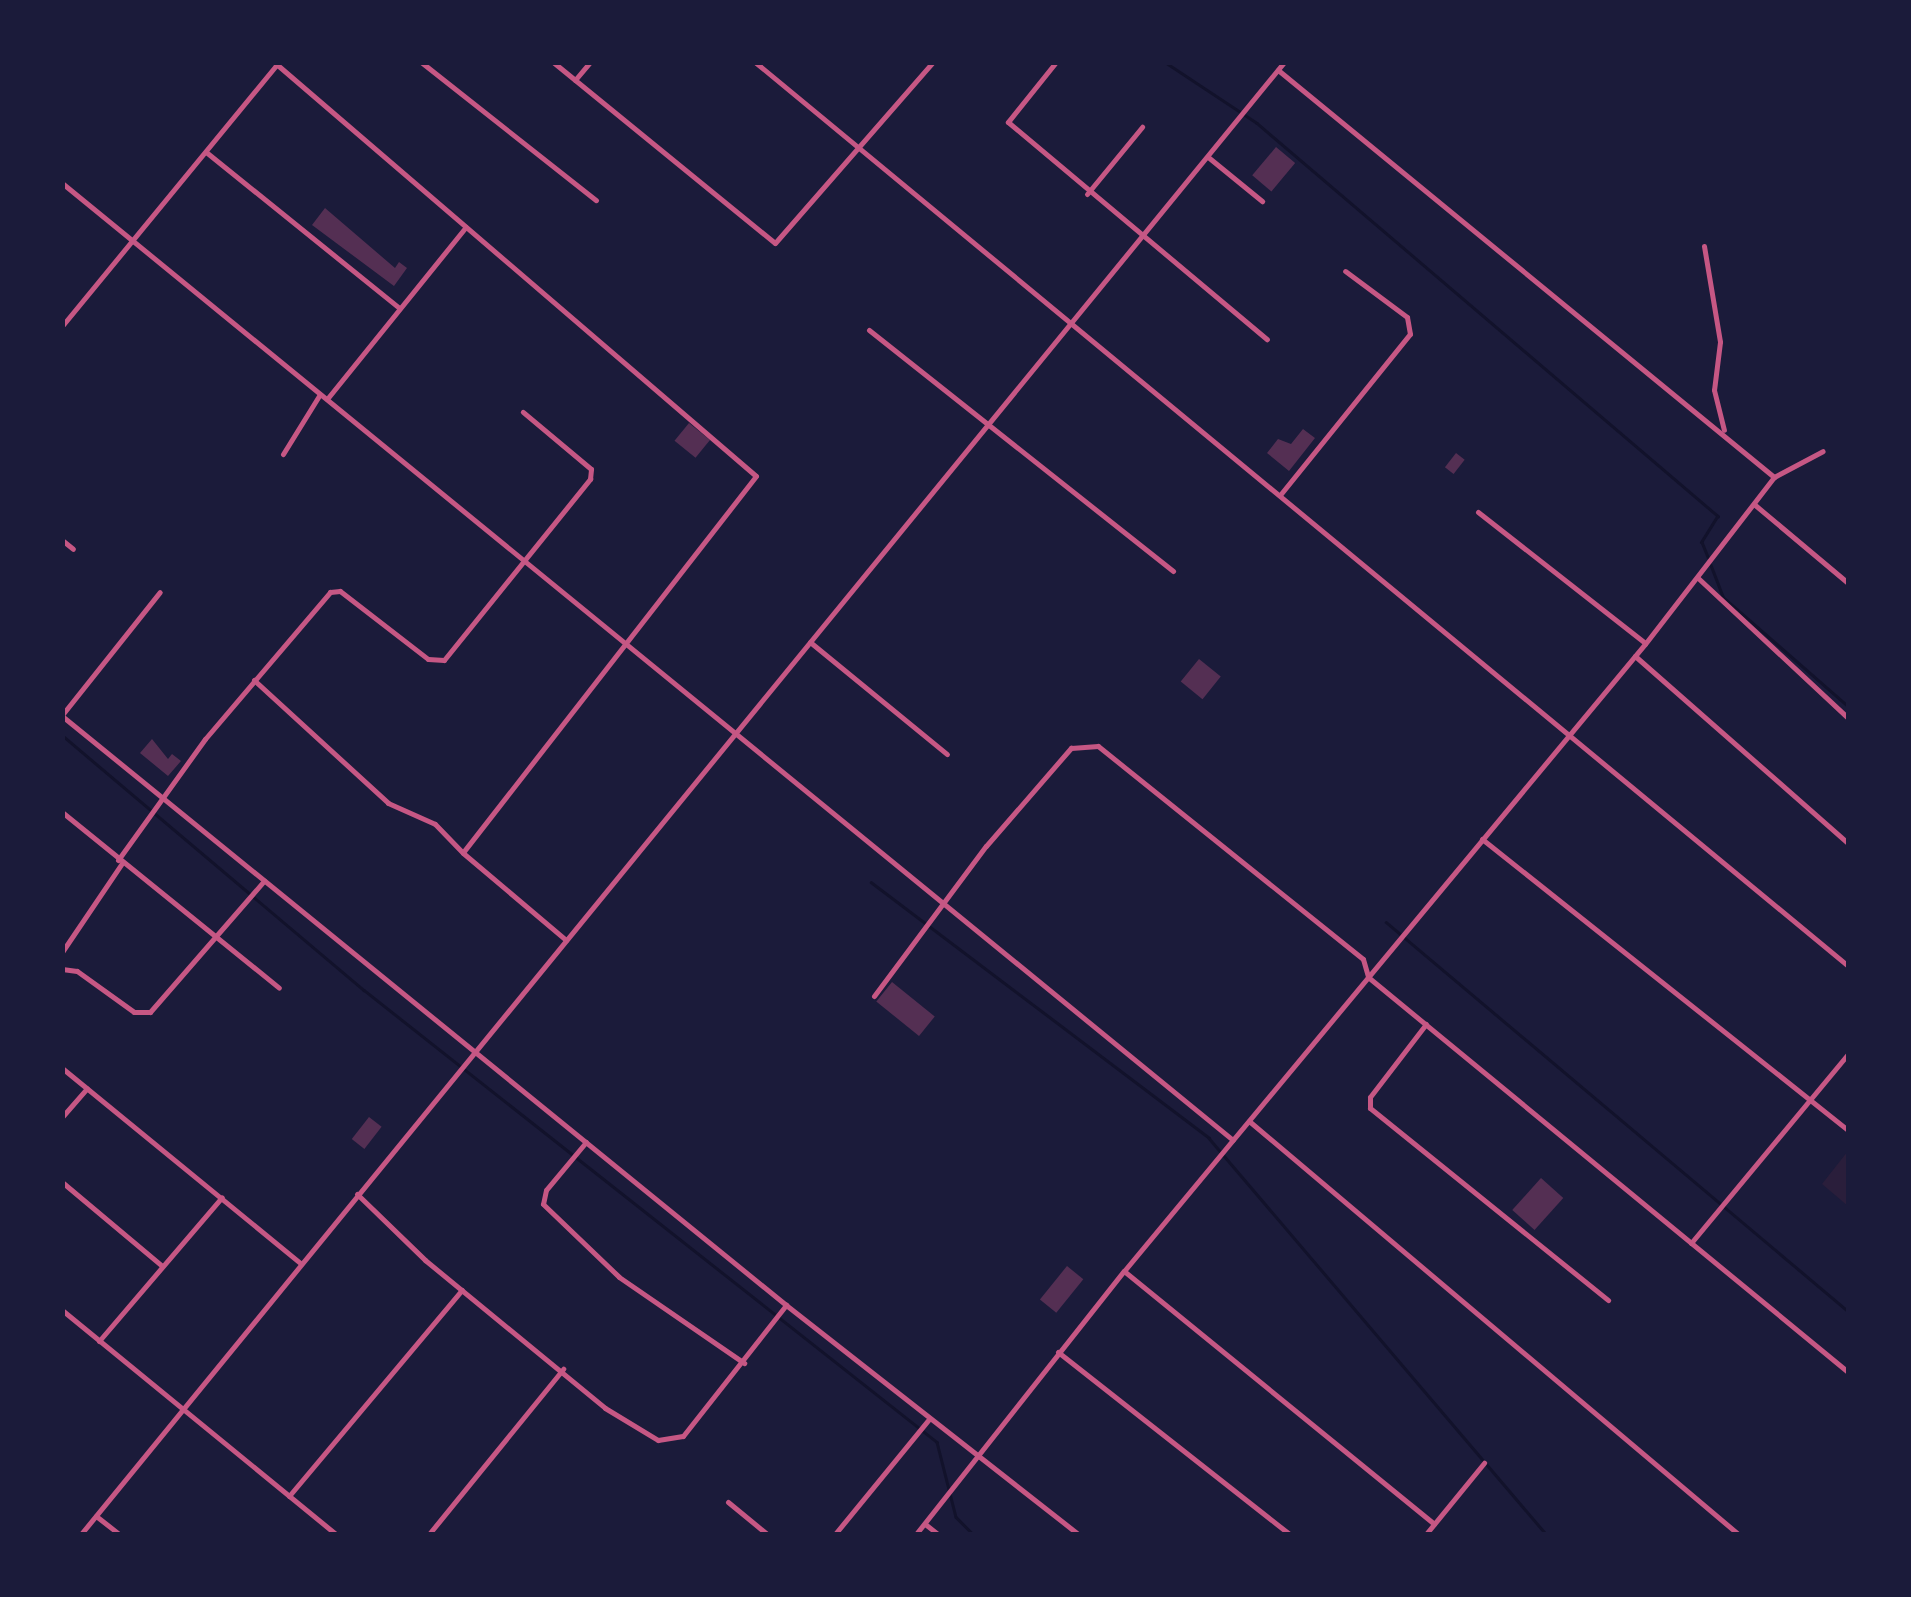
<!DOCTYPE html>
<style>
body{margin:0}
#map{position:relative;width:1911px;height:1597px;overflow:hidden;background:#1b1b3a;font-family:"Playfair Display",serif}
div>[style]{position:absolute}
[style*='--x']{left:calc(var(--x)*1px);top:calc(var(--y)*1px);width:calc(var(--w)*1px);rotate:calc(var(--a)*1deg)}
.green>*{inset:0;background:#2a1e3b}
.stream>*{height:2.5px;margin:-1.25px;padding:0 1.25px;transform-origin:1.25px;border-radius:1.25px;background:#12122b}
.building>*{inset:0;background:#542f53;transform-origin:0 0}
.minor>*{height:5px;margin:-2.5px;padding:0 2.5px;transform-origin:2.5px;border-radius:2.5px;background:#c65784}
span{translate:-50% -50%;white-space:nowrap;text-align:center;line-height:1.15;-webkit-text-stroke:10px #1b1b3a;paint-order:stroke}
.frame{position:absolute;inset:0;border:65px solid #1b1b3a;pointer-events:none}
</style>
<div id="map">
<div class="green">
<div style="clip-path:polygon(1848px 1151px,1848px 1206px,1822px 1184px)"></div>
</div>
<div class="stream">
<div style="--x:1165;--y:62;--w:110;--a:33.5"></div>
<div style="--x:1257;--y:123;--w:606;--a:40.45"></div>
<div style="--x:1718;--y:516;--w:31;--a:122"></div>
<div style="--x:1702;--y:542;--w:16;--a:68"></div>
<div style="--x:1711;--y:565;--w:34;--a:69"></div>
<div style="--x:1723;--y:597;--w:166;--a:41.1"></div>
<div style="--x:62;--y:735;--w:395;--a:40.2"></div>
<div style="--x:364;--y:990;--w:730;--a:38.27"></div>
<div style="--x:937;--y:1442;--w:77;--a:75.8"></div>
<div style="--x:956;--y:1517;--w:24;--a:45"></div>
<div style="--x:871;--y:882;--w:424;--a:37.1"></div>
<div style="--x:1209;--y:1138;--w:520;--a:49.6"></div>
<div style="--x:1386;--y:922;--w:604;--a:40.1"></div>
</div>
<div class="building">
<div style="left:1276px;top:147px;width:25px;height:37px;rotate:40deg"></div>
<div style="clip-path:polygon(325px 208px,395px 268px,399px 262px,407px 268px,394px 286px,312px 225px)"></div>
<div style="left:689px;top:423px;width:27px;height:23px;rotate:39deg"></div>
<div style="clip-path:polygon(1303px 429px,1315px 438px,1289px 471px,1267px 453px,1278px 439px,1291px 444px)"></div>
<div style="left:1456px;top:453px;width:11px;height:18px;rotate:38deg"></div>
<div style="left:1199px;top:659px;width:28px;height:29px;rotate:39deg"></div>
<div style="clip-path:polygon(152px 739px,168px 759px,172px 754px,181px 761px,168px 776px,140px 753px)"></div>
<div style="left:892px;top:982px;width:55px;height:25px;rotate:39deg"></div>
<div style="left:369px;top:1117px;width:16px;height:28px;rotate:38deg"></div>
<div style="left:1541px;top:1178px;width:30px;height:43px;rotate:42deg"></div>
<div style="left:1067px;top:1266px;width:21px;height:43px;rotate:39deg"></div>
</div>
<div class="minor">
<div style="--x:274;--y:62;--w:635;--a:40.66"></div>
<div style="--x:756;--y:476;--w:477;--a:127.9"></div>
<div style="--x:463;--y:853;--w:135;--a:40.2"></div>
<div style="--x:421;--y:62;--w:223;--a:38.3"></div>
<div style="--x:553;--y:62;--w:286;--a:39.2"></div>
<div style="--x:775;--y:243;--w:240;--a:-48.9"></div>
<div style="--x:755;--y:62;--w:1418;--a:39.59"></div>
<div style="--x:1056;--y:62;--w:77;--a:128.7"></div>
<div style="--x:1008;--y:122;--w:338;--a:40"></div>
<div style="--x:1278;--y:70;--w:642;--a:39.37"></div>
<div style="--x:575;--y:80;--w:23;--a:-50"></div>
<div style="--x:206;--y:152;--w:247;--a:38.9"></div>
<div style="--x:1208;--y:157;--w:70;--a:39.2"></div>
<div style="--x:62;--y:183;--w:1512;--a:39.26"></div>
<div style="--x:1087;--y:194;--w:87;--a:-50.6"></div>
<div style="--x:1704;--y:246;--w:97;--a:80.5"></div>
<div style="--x:1720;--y:342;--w:48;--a:97.1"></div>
<div style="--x:1714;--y:390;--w:41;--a:76"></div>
<div style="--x:62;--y:326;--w:342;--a:-50.6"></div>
<div style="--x:869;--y:330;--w:388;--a:38.4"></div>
<div style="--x:327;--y:399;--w:221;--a:-51.1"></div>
<div style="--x:283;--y:454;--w:70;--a:-58.3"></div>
<div style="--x:1280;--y:495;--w:207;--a:-51.1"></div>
<div style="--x:1410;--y:334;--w:17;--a:-100"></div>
<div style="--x:1407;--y:317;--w:77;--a:-143.4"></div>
<div style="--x:1755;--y:505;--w:121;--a:40"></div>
<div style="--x:1478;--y:512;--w:212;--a:38.1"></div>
<div style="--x:62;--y:540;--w:14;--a:39"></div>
<div style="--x:1698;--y:578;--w:205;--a:43"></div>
<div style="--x:810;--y:642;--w:177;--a:39.3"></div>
<div style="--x:1635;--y:656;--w:283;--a:41.3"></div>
<div style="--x:254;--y:680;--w:182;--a:42.5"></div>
<div style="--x:388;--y:803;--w:51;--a:24.1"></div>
<div style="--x:435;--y:824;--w:40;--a:46"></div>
<div style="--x:62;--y:715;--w:157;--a:-51.5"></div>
<div style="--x:62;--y:716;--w:933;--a:39.13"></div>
<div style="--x:786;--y:1305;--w:371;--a:38.1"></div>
<div style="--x:62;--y:812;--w:279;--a:39"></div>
<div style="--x:1482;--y:839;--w:468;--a:38.5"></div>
<div style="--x:118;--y:860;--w:149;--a:-54.3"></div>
<div style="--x:205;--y:739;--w:193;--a:-49.6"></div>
<div style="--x:330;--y:592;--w:10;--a:-6"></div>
<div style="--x:340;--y:591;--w:111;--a:37.7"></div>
<div style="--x:428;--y:659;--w:16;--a:4"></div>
<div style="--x:444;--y:660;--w:233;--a:-51.1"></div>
<div style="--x:590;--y:479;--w:10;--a:-84"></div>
<div style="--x:591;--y:469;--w:89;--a:-140"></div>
<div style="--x:62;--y:952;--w:107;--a:-56"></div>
<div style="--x:62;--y:969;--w:15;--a:8"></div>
<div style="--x:77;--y:971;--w:70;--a:35.7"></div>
<div style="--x:134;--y:1012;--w:16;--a:0"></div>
<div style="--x:150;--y:1012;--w:174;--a:-49"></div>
<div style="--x:874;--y:996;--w:187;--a:-53.3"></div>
<div style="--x:986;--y:846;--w:130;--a:-49.1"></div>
<div style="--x:1071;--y:748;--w:27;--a:-4"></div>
<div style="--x:1098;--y:746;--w:340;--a:38.8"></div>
<div style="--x:1363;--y:959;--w:19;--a:74"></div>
<div style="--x:1368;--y:977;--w:622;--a:39.45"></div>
<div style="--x:1426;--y:1024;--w:92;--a:127.5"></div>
<div style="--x:1370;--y:1097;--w:11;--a:90"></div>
<div style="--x:1370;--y:1108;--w:306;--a:38.9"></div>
<div style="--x:62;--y:1068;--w:308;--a:39.3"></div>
<div style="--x:62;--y:1117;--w:38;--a:-49"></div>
<div style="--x:1249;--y:1121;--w:640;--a:40.18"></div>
<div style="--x:586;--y:1142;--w:62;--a:129.8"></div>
<div style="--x:546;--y:1190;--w:14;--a:102"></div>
<div style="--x:543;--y:1204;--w:105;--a:43.8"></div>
<div style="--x:619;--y:1277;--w:152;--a:34.5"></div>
<div style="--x:62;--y:1182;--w:129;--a:40"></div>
<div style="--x:357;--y:1194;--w:95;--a:44.1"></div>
<div style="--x:425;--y:1260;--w:233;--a:39.4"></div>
<div style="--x:605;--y:1408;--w:62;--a:31.1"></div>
<div style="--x:658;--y:1440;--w:25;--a:-9"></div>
<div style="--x:683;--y:1436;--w:167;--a:-51.8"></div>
<div style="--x:1691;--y:1243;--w:246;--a:-50.3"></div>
<div style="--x:1124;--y:1271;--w:400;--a:39.2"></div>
<div style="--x:62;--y:1310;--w:354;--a:39.3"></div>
<div style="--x:99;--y:1341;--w:189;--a:-49.5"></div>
<div style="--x:1058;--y:1352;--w:294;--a:38.2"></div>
<div style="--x:289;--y:1496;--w:269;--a:-50"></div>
<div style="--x:728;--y:1502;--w:50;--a:39.4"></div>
<div style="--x:96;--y:1516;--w:29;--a:38"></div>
<div style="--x:925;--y:1524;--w:16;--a:38"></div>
<div style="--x:81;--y:1534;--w:1901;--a:-50.74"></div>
<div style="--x:429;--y:1534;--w:213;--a:-50.9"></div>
<div style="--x:835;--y:1534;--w:149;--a:-50.7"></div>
<div style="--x:916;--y:1534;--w:335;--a:-51.7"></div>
<div style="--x:1124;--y:1271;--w:815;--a:-50.28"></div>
<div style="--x:1645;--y:644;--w:211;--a:-52.3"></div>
<div style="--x:1774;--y:477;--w:55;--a:-28"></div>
<div style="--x:1426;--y:1534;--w:92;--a:-50.8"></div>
</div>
<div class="frame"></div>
</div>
